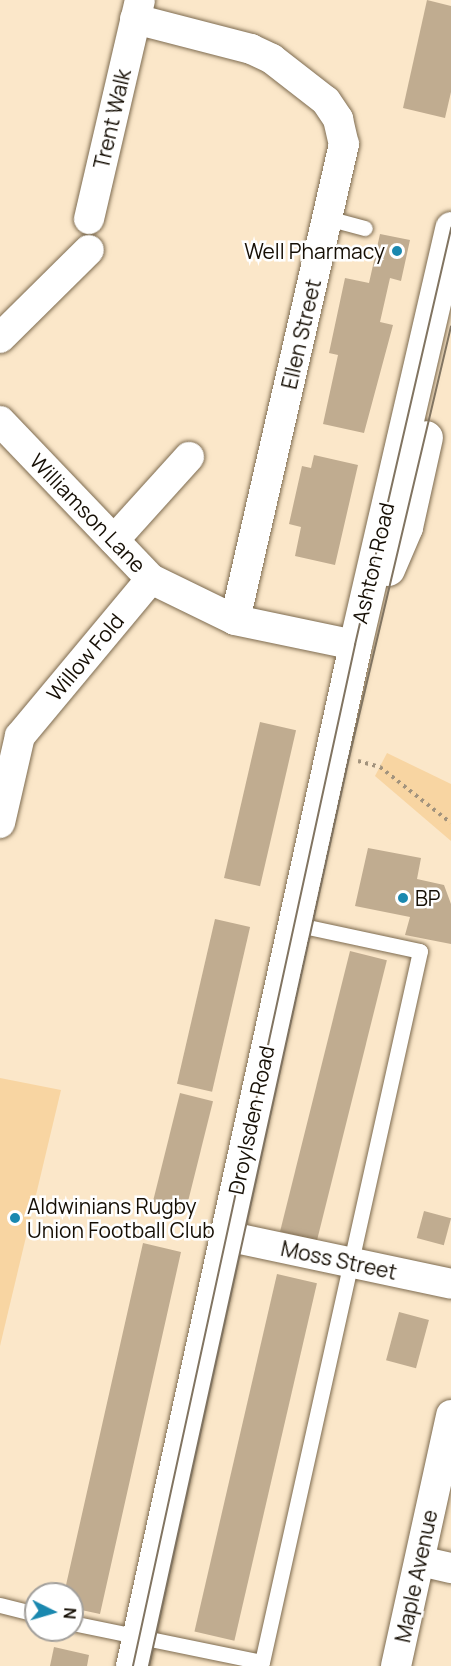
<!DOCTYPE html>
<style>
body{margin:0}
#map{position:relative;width:451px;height:1666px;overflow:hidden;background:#fbe7c9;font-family:Manrope,sans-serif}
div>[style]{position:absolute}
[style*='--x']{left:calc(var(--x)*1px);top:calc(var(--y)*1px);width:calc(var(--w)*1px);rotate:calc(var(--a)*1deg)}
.green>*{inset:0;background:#f8d5a2}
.building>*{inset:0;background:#c0ac90;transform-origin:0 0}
.path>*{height:4px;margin-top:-2px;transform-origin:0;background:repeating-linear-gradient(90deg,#a2937d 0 3px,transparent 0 7.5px)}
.roads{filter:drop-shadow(0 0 2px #7d6b50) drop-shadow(0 0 2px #7d6b50)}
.service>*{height:15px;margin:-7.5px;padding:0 7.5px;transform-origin:7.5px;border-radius:7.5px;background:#fff}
.minor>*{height:30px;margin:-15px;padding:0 15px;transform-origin:15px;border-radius:15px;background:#fff}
.primary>*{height:33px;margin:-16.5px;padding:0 16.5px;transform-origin:16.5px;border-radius:16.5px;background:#fff}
.tram>*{height:1.5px;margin:-0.75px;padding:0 0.75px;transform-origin:0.75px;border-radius:0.75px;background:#817461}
.dots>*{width:16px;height:16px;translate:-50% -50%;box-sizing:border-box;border:3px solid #fff;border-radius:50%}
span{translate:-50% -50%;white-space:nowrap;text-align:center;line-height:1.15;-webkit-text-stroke:5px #fff;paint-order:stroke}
.street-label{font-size:21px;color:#160f05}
.poi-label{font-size:21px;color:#160f05}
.right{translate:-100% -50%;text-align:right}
.left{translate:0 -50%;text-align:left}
.north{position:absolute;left:24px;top:1582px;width:60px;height:60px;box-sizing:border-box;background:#fff;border:2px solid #a29f9b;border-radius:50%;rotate:95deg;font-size:16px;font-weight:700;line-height:24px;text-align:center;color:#160f05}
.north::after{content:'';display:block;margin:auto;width:21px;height:27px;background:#1a88af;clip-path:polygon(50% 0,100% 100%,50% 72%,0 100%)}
</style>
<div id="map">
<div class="green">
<div style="clip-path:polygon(387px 753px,451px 784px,451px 841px,375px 776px)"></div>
<div style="clip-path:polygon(0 1078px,61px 1090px,0 1346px)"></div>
</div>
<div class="building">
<div style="clip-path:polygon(427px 0,451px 6px,451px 92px,445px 118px,403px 108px)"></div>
<div style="clip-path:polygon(380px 234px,410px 240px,401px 281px,390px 278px,380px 322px,393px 325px,364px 433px,323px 424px,338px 355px,329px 353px,345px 278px,369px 283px)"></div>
<div style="clip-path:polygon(314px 455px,358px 465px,335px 565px,295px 556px,301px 527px,289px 524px,302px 466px,311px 468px)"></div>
<div style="left:260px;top:722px;width:37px;height:160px;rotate:13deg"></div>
<div style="clip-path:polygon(368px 848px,421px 858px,417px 879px,444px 885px,451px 904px,451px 944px,405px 935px,410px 917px,355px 906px)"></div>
<div style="left:215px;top:919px;width:36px;height:169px;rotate:13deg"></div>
<div style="left:350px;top:951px;width:38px;height:289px;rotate:14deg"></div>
<div style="left:180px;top:1093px;width:34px;height:112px;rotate:14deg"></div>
<div style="left:424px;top:1211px;width:28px;height:28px;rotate:15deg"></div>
<div style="clip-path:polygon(143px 1243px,181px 1252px,100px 1614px,72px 1608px,72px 1594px,64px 1594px)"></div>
<div style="left:277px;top:1274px;width:41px;height:367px;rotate:13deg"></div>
<div style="left:399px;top:1312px;width:31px;height:50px;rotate:15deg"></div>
<div style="clip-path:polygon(54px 1647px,89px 1655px,87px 1666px,50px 1666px)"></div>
</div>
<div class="path">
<div style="--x:358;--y:761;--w:23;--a:15"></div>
<div style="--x:380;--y:767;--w:90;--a:38.3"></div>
</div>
<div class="roads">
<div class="service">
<div style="--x:327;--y:218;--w:39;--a:15"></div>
<div style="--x:0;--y:1605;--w:37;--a:14"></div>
<div style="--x:72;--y:1623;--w:194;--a:11.6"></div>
<div style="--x:262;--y:1662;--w:728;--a:-77.47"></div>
<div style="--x:420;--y:951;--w:129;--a:-167.9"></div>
</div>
<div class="minor">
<div style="--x:135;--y:19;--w:120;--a:14.5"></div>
<div style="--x:251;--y:49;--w:23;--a:25"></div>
<div style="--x:272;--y:59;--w:68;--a:37.9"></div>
<div style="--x:326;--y:101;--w:22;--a:56"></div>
<div style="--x:338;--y:119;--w:26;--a:77"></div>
<div style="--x:344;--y:144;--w:488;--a:102.9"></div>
<div style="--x:89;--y:219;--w:225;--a:-76.9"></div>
<div style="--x:0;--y:338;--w:125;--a:-44.7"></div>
<div style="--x:0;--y:421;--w:219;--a:46.3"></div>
<div style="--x:151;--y:579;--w:93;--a:26"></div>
<div style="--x:235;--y:620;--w:123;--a:11.8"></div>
<div style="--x:114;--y:540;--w:112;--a:-47.9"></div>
<div style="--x:0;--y:823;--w:89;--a:-77.1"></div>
<div style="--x:20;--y:736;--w:204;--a:-50.2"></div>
<div style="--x:226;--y:1236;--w:230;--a:12"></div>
<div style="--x:420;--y:1561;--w:32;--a:13"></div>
<div style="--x:396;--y:1666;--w:257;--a:-77.6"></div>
</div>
<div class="primary">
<div style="--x:388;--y:569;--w:46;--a:-66.8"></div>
<div style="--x:406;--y:527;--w:92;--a:-77.5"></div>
<div style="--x:132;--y:1666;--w:1045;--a:-77.68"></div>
<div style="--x:355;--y:645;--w:428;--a:-77"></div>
</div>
</div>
<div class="tram">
<div style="--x:133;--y:1666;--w:1045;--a:-77.73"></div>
<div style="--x:355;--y:645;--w:428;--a:-77"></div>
<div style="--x:149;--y:1666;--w:930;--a:-77.58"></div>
<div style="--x:349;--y:758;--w:443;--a:-76.7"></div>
</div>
<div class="dots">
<div style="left:397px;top:251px;background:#1a88af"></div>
<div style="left:403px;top:898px;background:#1a88af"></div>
<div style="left:15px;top:1218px;background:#1a88af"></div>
</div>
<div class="street-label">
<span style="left:112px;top:119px;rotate:-77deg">Trent Walk</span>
<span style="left:301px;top:334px;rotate:-77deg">Ellen Street</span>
<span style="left:88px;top:513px;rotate:46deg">Williamson Lane</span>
<span style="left:373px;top:563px;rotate:-77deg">Ashton Road</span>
<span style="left:85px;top:657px;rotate:-50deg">Willow Fold</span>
<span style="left:251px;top:1120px;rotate:-78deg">Droylsden Road</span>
<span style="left:339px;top:1260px;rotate:12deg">Moss Street</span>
<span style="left:416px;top:1576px;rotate:-78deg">Maple Avenue</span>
</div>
<div class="poi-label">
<span class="right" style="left:385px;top:251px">Well Pharmacy</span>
<span class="left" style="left:415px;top:898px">BP</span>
<span class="left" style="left:27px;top:1218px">Aldwinians Rugby<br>Union Football Club</span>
</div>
<div class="north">N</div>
</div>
